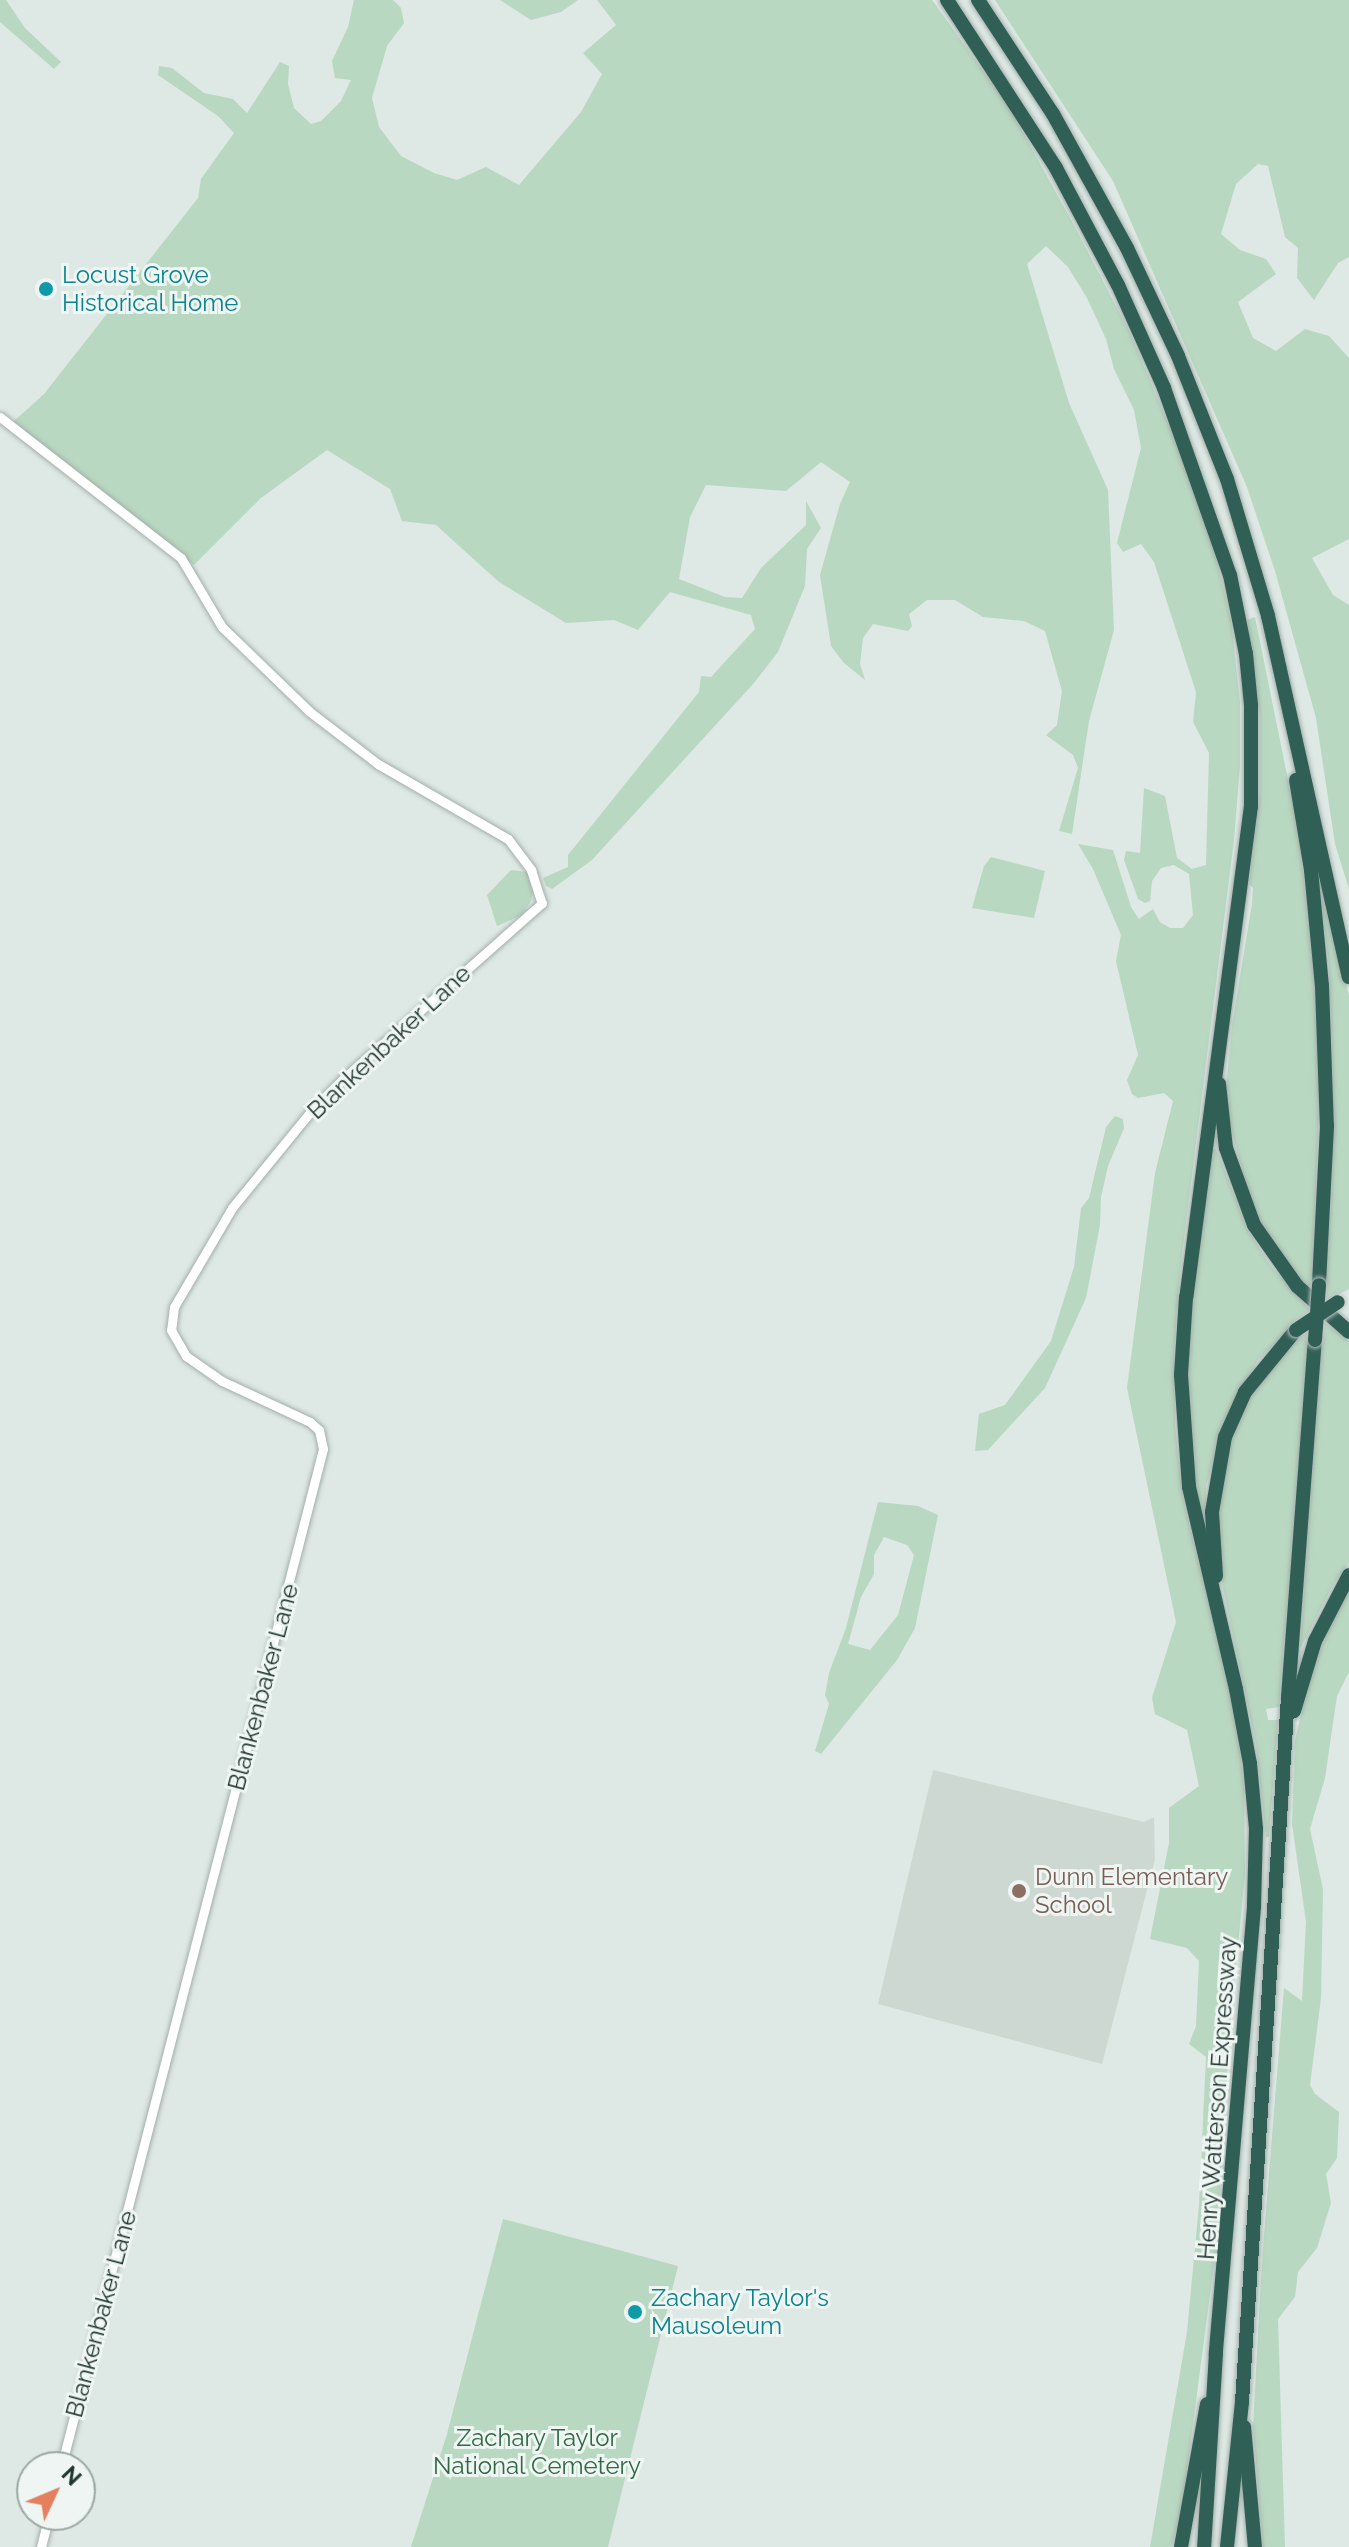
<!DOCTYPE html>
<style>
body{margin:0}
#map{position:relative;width:1349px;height:2547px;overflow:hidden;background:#dee8e4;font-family:Raleway,sans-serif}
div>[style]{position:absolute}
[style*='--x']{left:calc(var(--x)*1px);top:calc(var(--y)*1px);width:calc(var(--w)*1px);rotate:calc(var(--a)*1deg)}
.built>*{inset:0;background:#cdd8d3}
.green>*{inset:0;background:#b9d8c1}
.roads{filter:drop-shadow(0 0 2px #a2afaa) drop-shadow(0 0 2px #a2afaa)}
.tertiary>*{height:9px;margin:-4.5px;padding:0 4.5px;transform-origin:4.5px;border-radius:4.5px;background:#fff}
.motorway>*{height:14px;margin:-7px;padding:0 7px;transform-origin:7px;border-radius:7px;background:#305f55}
.bridges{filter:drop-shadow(0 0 2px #bcc3c1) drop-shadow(0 0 2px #bcc3c1)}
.motorway-bridge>*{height:14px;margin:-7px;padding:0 7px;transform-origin:7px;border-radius:7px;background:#305f55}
.dots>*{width:22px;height:22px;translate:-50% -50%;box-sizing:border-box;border:4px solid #eef5f2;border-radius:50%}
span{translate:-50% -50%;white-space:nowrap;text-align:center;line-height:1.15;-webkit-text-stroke:6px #eef5f2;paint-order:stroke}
.culture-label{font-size:24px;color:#0d838f}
.left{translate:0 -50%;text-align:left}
.street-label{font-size:24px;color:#213630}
.education-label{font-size:24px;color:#785e54}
.park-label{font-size:24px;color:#306946}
.north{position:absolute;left:16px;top:2451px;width:80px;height:80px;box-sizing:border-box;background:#eef5f2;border:2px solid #9ca9a4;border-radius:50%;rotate:46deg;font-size:22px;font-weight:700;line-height:32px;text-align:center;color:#213630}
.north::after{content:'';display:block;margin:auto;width:28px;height:36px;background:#e48060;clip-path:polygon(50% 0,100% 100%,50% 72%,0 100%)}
</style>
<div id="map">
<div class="built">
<div style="clip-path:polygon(933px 1770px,1144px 1822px,1154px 1817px,1155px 1859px,1102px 2064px,878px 2004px)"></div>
</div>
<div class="green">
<div style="clip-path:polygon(0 0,6px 0,25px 28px,61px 62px,54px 69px,0 22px)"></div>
<div style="clip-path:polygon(354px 0,393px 0,401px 8px,404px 23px,387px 46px,372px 98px,379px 127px,401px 156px,434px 173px,457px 180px,486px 167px,519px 185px,581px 112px,602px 74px,583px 53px,616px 25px,597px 0,932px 0,1009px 107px,1075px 227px,1129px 331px,1204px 508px,1231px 620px,1240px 702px,1240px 766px,1234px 840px,1180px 1271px,1174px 1351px,1175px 1425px,1182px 1493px,1236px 1716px,1244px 1785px,1245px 1874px,1231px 2017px,1216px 2249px,1181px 2515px,1171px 2547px,1150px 2547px,1187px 2332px,1199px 2205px,1206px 2057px,1189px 2044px,1196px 2026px,1199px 1961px,1187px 1948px,1150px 1939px,1169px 1843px,1169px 1808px,1199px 1786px,1187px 1730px,1155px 1714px,1152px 1698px,1176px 1622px,1127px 1388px,1155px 1173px,1173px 1101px,1164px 1093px,1138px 1098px,1132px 1094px,1127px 1080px,1138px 1055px,1116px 961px,1121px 935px,1093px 869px,1078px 844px,1113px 850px,1131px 907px,1139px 919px,1153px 909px,1160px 922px,1170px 928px,1183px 928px,1193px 915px,1189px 874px,1174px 865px,1161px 868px,1152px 881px,1150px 901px,1145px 903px,1138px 899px,1124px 860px,1126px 851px,1140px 853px,1144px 788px,1165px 796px,1177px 858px,1192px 869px,1206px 865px,1209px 753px,1193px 722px,1196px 692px,1154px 562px,1141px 544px,1123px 552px,1117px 543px,1141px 448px,1134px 410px,1114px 369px,1106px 339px,1087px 298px,1068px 267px,1046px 246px,1027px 264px,1069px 403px,1108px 490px,1114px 630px,1089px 721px,1072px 834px,1059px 831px,1078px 768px,1073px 755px,1046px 735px,1057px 725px,1062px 691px,1045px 631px,1024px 621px,983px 617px,955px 600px,927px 600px,909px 614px,912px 626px,908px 631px,873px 624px,863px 638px,860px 664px,865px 680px,844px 663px,831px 646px,820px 575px,840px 504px,850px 482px,821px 462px,786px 491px,706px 485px,690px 517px,679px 579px,725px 597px,742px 598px,761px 568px,806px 525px,806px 501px,821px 528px,807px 549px,805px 586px,778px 652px,754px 683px,592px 860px,552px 889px,546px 886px,543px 878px,568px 867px,568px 855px,699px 692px,701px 676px,711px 677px,755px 629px,751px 615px,670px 592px,638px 630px,614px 620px,566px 623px,499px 582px,436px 525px,402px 521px,390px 489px,327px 450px,261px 498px,194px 565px,13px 422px,44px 394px,198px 198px,201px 179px,234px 133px,218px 116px,158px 75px,159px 66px,172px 68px,204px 93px,233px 99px,247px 113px,280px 62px,289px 66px,288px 84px,294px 108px,311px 124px,321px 121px,341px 101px,351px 80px,335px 78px,332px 61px,348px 27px)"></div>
<div style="clip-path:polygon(500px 0,578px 0,561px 12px,531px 20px)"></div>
<div style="clip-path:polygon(995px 0,1349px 0,1349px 257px,1338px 263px,1314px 300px,1297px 278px,1298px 248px,1285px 237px,1268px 166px,1258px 164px,1236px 184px,1221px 234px,1240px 250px,1266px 259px,1276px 274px,1238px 302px,1253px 338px,1276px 351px,1305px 329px,1329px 336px,1349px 358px,1349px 539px,1312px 558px,1333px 595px,1349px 605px,1349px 889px,1335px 844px,1316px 718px,1275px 571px,1247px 487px,1113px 181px)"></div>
<div style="clip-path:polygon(1255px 617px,1299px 834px,1316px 992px,1319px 1100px,1312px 1294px,1284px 1262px,1253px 1210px,1228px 1117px,1226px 1089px,1232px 1025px,1252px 904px,1253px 888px,1249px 884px,1260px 792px,1260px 717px,1247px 620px)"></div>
<div style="clip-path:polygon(991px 857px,1045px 871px,1034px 918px,972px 908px,984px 866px)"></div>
<div style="clip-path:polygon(511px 870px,527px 872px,533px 892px,531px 901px,522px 915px,497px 926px,487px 895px)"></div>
<div style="clip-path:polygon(1318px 872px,1349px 996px,1349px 1289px,1325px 1302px,1332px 1186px,1333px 1077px,1329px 965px)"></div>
<div style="clip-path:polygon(1115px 1116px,1123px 1119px,1124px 1128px,1108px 1166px,1101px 1197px,1100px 1225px,1086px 1298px,1045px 1388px,988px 1450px,975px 1451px,979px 1414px,1005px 1405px,1051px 1341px,1074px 1267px,1081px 1208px,1089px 1198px,1106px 1127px)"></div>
<div style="clip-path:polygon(1216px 1149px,1248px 1231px,1270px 1265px,1310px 1310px,1258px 1360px,1229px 1409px,1206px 1486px,1206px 1531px,1194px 1486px,1186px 1383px,1193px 1294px,1212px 1150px)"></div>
<div style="clip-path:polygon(1323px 1322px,1349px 1341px,1349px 1563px,1334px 1583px,1300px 1649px)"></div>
<div style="clip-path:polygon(1309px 1329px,1279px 1707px,1266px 1709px,1268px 1720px,1278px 1720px,1269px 1837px,1266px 1837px,1256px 1744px,1220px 1574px,1217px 1543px,1223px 1456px,1254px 1385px)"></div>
<div style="clip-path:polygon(evenodd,878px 1502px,918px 1506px,938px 1515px,915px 1628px,897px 1660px,821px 1754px,815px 1751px,829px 1704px,825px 1695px,829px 1673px,846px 1628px,878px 1502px,884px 1537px,907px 1545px,914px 1555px,898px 1615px,870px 1650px,848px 1644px,861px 1597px,874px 1574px,874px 1555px,884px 1537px)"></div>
<div style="clip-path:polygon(1349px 1589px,1349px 1672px,1337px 1696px,1325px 1778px,1310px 1829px,1323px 1889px,1321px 1998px,1310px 2085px,1315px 2094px,1339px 2112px,1337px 2158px,1326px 2174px,1331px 2203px,1317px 2248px,1298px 2272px,1295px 2297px,1278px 2319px,1285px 2547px,1263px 2547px,1253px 2426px,1262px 2260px,1284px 1988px,1302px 2001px,1306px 1922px,1292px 1824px,1295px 1740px,1310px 1677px,1331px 1622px)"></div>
<div style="clip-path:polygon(503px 2219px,678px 2266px,608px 2547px,411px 2547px,447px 2434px)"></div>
</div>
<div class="roads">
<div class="tertiary">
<div style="--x:0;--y:417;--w:229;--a:37.9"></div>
<div style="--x:181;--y:558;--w:80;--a:59.3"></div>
<div style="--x:222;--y:627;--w:122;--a:44"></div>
<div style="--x:310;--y:712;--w:86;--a:37.4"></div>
<div style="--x:378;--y:764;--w:150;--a:30"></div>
<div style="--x:508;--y:839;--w:39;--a:53"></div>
<div style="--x:531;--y:870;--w:35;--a:72"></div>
<div style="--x:542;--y:903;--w:268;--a:138.5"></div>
<div style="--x:341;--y:1081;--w:42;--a:135"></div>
<div style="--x:311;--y:1111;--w:125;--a:129.2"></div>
<div style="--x:232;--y:1208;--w:115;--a:120.4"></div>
<div style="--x:174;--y:1307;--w:23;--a:97"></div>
<div style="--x:171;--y:1330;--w:30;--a:60"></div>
<div style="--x:186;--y:1356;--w:44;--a:34.8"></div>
<div style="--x:222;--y:1381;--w:97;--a:25"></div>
<div style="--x:310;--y:1422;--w:12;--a:42"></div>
<div style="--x:319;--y:1430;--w:19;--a:78"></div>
<div style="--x:323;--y:1449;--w:1051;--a:104.43"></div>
<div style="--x:41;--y:2547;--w:33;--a:-76"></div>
</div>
<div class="motorway">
<div style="--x:947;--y:0;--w:200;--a:57"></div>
<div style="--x:1056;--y:168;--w:132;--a:62.1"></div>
<div style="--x:1118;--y:285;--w:113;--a:65.9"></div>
<div style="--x:1164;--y:388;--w:198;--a:70.6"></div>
<div style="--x:1230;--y:575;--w:81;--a:78.6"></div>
<div style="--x:1246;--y:654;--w:51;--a:84.4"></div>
<div style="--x:1251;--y:705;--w:101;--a:90"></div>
<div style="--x:1251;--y:806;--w:495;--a:97.5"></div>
<div style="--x:1186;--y:1297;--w:78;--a:93.7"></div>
<div style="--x:1181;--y:1375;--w:112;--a:85.9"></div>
<div style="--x:1189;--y:1487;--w:207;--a:76.9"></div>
<div style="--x:1236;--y:1689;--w:76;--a:79.4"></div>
<div style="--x:1250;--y:1764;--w:65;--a:84.7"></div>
<div style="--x:1256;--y:1829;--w:78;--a:91.5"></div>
<div style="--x:1254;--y:1907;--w:448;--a:94.9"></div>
<div style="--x:1216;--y:2353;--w:194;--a:93.5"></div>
<div style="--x:978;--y:0;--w:136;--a:56.7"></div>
<div style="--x:1053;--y:114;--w:153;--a:61.1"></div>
<div style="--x:1127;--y:248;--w:119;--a:64.7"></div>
<div style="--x:1178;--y:356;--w:132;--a:68.3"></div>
<div style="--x:1227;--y:479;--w:143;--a:73.3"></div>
<div style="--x:1268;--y:616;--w:370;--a:77.4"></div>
<div style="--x:1296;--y:780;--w:91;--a:80.5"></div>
<div style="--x:1311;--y:870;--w:117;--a:84.6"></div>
<div style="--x:1322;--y:986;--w:140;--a:88"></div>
<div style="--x:1327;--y:1126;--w:159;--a:92.9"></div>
<div style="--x:1219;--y:1084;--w:64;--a:83.8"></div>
<div style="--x:1226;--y:1148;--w:82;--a:70"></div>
<div style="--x:1254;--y:1225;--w:75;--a:54.8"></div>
<div style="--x:1297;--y:1286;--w:69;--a:41.5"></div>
<div style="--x:1216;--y:1576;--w:64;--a:-93.6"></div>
<div style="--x:1212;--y:1512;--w:76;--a:-80.2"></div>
<div style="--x:1225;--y:1437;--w:49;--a:-66"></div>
<div style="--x:1245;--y:1392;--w:80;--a:-50.6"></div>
<div style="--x:1294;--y:1711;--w:73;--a:-73.3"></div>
<div style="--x:1315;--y:1641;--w:74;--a:-62.7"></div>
<div style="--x:1244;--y:2427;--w:121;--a:84.8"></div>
<div style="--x:1181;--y:2547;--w:145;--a:-79.7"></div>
<div style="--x:1227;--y:2547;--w:146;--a:-84.1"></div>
<div style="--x:1242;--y:2402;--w:706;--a:-86.27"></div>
<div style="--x:1288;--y:1697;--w:358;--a:-85.7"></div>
</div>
</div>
<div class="bridges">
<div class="motorway-bridge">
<div style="--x:1296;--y:1330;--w:50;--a:-33.7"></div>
<div style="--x:1315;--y:1340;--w:55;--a:-85.8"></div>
</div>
</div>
<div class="dots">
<div style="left:46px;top:289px;background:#0f9aa8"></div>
<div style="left:1019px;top:1891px;background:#8d6e63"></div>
<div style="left:635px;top:2312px;background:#0f9aa8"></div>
</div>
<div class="culture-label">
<span class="left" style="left:62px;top:289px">Locust Grove<br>Historical Home</span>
<span class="left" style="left:651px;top:2312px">Zachary Taylor's<br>Mausoleum</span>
</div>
<div class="street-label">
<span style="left:389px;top:1042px;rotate:-43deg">Blankenbaker Lane</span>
<span style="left:263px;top:1687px;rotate:-75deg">Blankenbaker Lane</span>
<span style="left:1217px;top:2098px;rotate:-86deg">Henry Watterson Expressway</span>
<span style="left:101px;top:2314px;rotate:-75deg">Blankenbaker Lane</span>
</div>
<div class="education-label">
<span class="left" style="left:1035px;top:1891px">Dunn Elementary<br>School</span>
</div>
<div class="park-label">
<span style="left:537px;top:2452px">Zachary Taylor<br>National Cemetery</span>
</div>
<div class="north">N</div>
</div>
